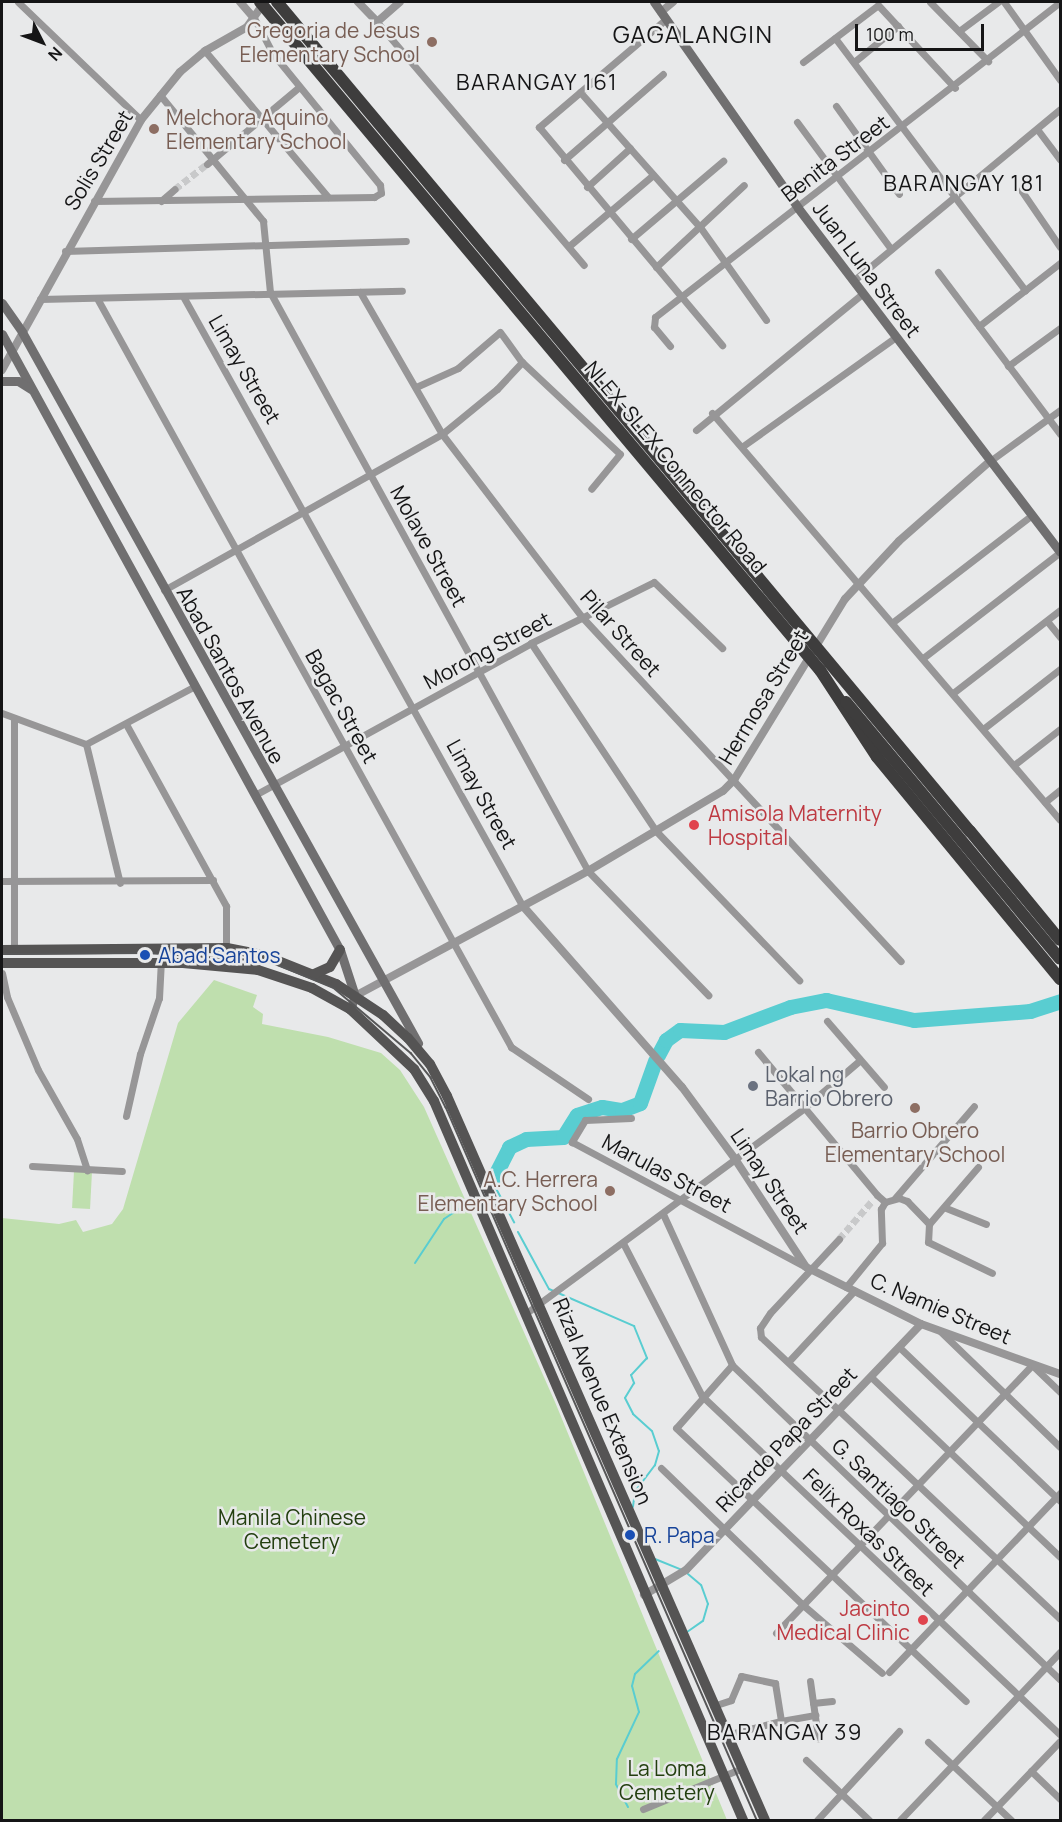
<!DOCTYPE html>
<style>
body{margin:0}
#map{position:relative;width:1062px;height:1822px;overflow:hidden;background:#e8e9ea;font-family:Manrope,sans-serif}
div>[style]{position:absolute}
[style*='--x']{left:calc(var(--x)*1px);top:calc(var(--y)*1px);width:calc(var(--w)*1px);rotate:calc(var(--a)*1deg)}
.green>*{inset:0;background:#bfdfae;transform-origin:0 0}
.stream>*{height:2px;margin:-1px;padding:0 1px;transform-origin:1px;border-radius:1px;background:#59cdd1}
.river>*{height:15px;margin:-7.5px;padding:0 7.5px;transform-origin:7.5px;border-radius:7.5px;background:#59cdd1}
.minor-tunnel>*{height:7px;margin-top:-3.5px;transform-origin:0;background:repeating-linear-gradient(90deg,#c8c9ca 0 7px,transparent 0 10.5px)}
.minor>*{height:7px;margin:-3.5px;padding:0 3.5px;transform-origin:3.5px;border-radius:3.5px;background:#979697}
.tertiary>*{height:8px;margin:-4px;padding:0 4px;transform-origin:4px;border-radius:4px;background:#979697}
.secondary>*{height:9px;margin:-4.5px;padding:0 4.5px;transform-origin:4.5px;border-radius:4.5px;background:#706f70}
.primary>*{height:10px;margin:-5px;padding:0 5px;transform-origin:5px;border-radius:5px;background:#555454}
.motorway>*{height:12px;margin:-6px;padding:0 6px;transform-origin:6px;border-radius:6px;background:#3e3d3d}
.tram>*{height:1.5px;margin:-0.75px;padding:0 0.75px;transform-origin:0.75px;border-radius:0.75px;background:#575758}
.motorway-bridge>*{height:12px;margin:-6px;padding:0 6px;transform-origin:6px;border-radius:6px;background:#3e3d3d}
.dots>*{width:16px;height:16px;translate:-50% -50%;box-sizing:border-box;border:3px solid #e8e9ea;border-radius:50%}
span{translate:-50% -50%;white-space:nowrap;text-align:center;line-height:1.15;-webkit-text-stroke:5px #e8e9ea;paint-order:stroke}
.education-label{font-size:21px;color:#785e54}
.right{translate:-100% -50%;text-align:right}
.left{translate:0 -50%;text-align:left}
.street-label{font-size:21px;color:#151516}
.health-label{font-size:21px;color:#be3a42}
.transit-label{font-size:21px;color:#164399}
.worship-label{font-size:21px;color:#5b616d}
.park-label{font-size:21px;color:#233f0f}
.neighbourhood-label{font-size:22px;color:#151516;letter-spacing:1.5px}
.quarter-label{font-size:24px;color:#151516;letter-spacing:1.5px}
.frame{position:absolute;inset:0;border:3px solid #151516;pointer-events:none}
.north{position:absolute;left:12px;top:12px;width:60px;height:60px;-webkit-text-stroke:4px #e8e9ea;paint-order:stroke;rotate:132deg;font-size:16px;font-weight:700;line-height:24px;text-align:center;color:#151516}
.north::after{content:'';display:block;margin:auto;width:21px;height:27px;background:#151516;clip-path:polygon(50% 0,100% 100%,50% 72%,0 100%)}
.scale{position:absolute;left:855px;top:24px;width:129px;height:27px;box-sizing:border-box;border:3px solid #151516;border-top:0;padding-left:8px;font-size:18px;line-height:21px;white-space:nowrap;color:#151516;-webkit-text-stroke:4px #e8e9ea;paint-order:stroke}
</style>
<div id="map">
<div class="green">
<div style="clip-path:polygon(214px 980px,257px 995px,253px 1007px,263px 1014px,262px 1024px,328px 1037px,381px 1053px,400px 1070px,424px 1107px,555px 1402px,727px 1820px,2px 1820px,2px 1218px,59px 1224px,76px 1220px,83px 1232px,112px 1224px,123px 1209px,178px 1023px)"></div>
<div style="left:74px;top:1171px;width:18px;height:37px;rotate:3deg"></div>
</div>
<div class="stream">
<div style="--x:492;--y:1181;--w:47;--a:61.8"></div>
<div style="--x:518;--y:1232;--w:65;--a:61.5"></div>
<div style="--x:549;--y:1289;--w:93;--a:23.5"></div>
<div style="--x:634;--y:1326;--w:35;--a:68"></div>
<div style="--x:647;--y:1358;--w:23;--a:133"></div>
<div style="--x:631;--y:1375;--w:9;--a:69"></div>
<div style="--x:634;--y:1383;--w:17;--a:121"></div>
<div style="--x:625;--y:1398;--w:18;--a:63"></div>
<div style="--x:633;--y:1414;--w:25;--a:42"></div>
<div style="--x:652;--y:1431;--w:21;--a:71"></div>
<div style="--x:659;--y:1451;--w:15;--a:106"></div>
<div style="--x:655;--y:1465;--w:34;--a:127"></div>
<div style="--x:635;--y:1492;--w:15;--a:98"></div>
<div style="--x:415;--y:1263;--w:53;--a:-56.6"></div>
<div style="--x:444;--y:1219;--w:30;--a:-34"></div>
<div style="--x:655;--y:1559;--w:29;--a:22"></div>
<div style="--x:687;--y:1632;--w:19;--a:-35"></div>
<div style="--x:703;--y:1621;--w:18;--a:-74"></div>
<div style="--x:708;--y:1604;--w:20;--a:-110"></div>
<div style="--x:701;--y:1585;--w:17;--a:-140"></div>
<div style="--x:628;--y:1807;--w:26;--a:-118"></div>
<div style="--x:616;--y:1784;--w:25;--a:-88"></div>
<div style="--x:617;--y:1759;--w:52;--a:-64.9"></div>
<div style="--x:639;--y:1712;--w:27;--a:-105"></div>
<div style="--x:632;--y:1686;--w:12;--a:-76"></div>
<div style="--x:635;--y:1674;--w:33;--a:-44"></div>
</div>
<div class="river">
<div style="--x:658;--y:1055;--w:17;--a:-62"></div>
<div style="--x:666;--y:1040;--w:17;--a:-36"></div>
<div style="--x:680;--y:1030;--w:44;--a:2.6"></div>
<div style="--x:724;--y:1032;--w:71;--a:-20.7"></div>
<div style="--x:790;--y:1007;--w:37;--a:-11"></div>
<div style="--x:826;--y:1000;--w:90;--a:12.8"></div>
<div style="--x:914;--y:1020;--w:116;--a:-4.4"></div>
<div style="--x:1030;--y:1011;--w:32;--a:-18"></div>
<div style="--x:492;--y:1181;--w:38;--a:-63"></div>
<div style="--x:509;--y:1147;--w:19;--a:-25"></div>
<div style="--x:526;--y:1139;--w:37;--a:-3"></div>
<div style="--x:563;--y:1137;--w:26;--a:-58"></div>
<div style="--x:577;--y:1115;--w:26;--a:-18"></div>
<div style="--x:602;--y:1107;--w:20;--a:9"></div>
<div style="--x:622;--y:1110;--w:19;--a:-21"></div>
<div style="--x:640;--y:1103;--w:45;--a:-70.3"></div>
</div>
<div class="minor-tunnel">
<div style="--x:175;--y:189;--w:41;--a:-38"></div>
<div style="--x:839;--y:1239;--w:52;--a:-48.9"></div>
</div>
<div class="minor">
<div style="--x:18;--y:2;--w:170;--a:43.8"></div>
<div style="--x:930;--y:2;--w:83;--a:45.5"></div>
<div style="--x:1004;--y:2;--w:96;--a:54.3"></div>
<div style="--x:666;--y:19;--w:167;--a:139.6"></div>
<div style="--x:539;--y:127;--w:285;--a:50"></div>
<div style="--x:377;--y:22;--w:319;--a:49.6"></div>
<div style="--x:959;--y:31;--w:49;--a:-36.6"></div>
<div style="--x:835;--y:38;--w:316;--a:53"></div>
<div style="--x:205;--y:51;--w:191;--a:49.9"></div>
<div style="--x:803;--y:62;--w:94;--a:-37.2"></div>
<div style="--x:878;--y:5;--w:113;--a:47.1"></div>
<div style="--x:854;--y:62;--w:57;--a:-39.3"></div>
<div style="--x:580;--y:92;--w:181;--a:48.4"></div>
<div style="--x:700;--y:227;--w:114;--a:54.6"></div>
<div style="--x:160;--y:95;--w:163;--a:50.7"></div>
<div style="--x:263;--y:221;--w:71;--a:84.4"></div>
<div style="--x:270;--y:292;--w:661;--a:61.22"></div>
<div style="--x:588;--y:871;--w:173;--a:45.9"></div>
<div style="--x:836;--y:106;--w:108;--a:54.4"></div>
<div style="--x:797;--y:122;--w:158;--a:53.5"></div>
<div style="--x:1037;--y:129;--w:38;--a:53"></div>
<div style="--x:564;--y:160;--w:131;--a:-41"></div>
<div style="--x:207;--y:164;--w:120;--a:-39.9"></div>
<div style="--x:587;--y:187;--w:58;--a:-42.2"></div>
<div style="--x:1021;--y:190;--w:69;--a:55.6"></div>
<div style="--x:94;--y:201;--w:280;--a:-0.8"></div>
<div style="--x:374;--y:197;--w:8;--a:-30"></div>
<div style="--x:381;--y:193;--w:8;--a:-97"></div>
<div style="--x:380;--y:185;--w:169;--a:-129.2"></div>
<div style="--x:273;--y:54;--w:41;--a:-117.8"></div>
<div style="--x:161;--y:201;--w:18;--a:-41"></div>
<div style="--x:631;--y:239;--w:121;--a:-40.3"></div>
<div style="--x:569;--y:246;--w:110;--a:-40.2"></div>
<div style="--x:65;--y:251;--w:341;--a:-1.7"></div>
<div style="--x:656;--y:267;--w:120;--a:-43"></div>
<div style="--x:938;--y:272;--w:203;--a:53"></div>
<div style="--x:853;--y:281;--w:269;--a:-39.7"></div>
<div style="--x:360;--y:292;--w:164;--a:60"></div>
<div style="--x:442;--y:434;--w:230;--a:52.6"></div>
<div style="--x:582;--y:617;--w:469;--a:47.2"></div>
<div style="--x:184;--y:298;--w:695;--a:60.89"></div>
<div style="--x:40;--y:299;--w:362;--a:-1.3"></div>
<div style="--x:98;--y:300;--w:854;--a:61.06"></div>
<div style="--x:511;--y:1047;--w:93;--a:34"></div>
<div style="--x:979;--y:326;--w:103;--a:-37.9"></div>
<div style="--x:670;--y:346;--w:25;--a:-130"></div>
<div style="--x:654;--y:327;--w:10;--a:-84"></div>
<div style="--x:655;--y:317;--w:513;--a:-37.87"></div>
<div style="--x:1008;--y:366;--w:64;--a:-36.2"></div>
<div style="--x:416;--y:387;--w:46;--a:-24.3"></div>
<div style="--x:458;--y:368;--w:55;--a:-40.6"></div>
<div style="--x:500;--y:332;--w:37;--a:54"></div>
<div style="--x:522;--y:362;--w:134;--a:43.2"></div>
<div style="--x:620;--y:454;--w:45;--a:129.6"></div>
<div style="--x:712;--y:413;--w:535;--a:49.47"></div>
<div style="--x:696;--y:430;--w:215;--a:-39.3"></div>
<div style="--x:743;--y:446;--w:188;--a:-35.5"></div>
<div style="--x:990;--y:461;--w:87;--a:-36.1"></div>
<div style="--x:164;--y:590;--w:319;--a:-29.3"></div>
<div style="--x:442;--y:434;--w:71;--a:-39.3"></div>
<div style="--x:497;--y:389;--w:37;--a:-47"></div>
<div style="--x:1047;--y:621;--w:21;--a:51"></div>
<div style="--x:893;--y:622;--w:175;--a:-37.6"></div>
<div style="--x:531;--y:643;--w:226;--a:56.4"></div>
<div style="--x:656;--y:831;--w:207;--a:46.2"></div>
<div style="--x:923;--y:658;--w:173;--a:-37.7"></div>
<div style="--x:953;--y:693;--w:135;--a:-37.8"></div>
<div style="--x:2;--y:713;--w:90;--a:20.3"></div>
<div style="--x:86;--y:744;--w:123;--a:-28"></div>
<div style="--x:14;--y:718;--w:232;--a:90"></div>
<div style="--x:126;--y:724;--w:208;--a:61.2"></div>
<div style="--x:226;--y:906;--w:58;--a:90"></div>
<div style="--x:983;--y:729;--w:98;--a:-37.9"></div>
<div style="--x:86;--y:744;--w:143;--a:76.3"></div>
<div style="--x:1014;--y:765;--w:58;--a:-38"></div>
<div style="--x:255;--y:795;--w:315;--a:-28.8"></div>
<div style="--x:531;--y:643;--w:137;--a:-26.4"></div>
<div style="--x:654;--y:582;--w:95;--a:44.1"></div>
<div style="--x:1045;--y:802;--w:19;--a:-39"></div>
<div style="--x:2;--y:881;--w:211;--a:-0.3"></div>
<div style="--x:2;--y:973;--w:25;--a:78"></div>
<div style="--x:7;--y:997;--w:79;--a:67"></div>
<div style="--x:38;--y:1070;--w:79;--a:60.5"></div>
<div style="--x:77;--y:1139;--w:33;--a:72"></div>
<div style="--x:827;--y:1021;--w:87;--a:49.2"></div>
<div style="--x:758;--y:1052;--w:186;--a:50.2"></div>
<div style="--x:877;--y:1195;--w:11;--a:41"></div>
<div style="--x:885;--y:1202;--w:15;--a:-16"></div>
<div style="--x:899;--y:1198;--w:9;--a:21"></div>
<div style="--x:907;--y:1201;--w:32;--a:46"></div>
<div style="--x:126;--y:1116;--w:64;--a:-77.3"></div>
<div style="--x:140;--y:1054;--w:59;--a:-71.3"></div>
<div style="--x:159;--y:998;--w:35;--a:-87"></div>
<div style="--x:631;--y:1118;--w:46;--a:177.5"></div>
<div style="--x:585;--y:1120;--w:26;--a:121"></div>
<div style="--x:572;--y:1142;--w:265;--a:28.1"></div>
<div style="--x:32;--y:1166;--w:90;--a:3.2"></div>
<div style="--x:978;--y:1167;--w:75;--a:130.7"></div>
<div style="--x:929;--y:1224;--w:18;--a:93"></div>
<div style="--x:928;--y:1242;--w:71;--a:25.8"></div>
<div style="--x:895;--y:1198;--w:121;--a:-49.3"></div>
<div style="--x:946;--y:1208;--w:43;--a:21.8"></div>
<div style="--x:663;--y:1214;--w:166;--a:65.4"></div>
<div style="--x:732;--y:1365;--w:454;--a:43.8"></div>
<div style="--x:839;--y:1239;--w:101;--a:133"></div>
<div style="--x:770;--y:1313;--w:18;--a:124"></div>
<div style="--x:760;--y:1328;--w:9;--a:84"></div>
<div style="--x:761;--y:1337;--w:411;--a:43.3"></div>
<div style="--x:623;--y:1243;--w:172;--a:62.7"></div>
<div style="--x:702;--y:1396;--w:493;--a:43.4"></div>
<div style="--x:846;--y:1287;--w:57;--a:-50.7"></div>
<div style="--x:882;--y:1243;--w:34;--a:-92"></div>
<div style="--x:881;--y:1209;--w:8;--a:-60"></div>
<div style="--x:525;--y:1314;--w:347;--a:-36.4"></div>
<div style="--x:804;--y:1108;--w:72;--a:-40.5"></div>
<div style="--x:941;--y:1332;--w:165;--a:44"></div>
<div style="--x:899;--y:1347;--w:223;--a:43.7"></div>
<div style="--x:789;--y:1361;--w:96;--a:-47.1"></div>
<div style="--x:732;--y:1365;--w:84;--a:131.6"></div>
<div style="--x:676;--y:1428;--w:398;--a:43.3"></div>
<div style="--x:871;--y:1377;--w:261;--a:43.6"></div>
<div style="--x:661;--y:1468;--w:197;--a:44"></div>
<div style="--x:803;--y:1605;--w:104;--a:40.7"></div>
<div style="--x:776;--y:1633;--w:371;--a:-46.3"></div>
<div style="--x:1032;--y:1365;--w:39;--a:44"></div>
<div style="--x:889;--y:1672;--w:248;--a:-46.3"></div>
<div style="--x:810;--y:1681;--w:58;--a:82"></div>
<div style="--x:813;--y:1703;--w:19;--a:-6"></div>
<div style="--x:713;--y:1706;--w:19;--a:-18"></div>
<div style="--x:731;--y:1700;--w:26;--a:-67"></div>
<div style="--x:741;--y:1676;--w:35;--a:12"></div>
<div style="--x:775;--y:1683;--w:38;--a:81"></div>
<div style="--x:781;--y:1721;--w:57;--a:165.7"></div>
<div style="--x:781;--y:1721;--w:35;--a:-10"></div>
<div style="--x:928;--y:1742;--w:114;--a:43.2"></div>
<div style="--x:806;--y:1760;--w:87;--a:43.6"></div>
<div style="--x:1031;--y:1771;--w:40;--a:44"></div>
<div style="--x:643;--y:1809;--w:105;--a:-22.4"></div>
<div style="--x:817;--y:1820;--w:121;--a:-47.3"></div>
<div style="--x:900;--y:1820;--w:232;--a:-46.4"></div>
<div style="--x:984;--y:1820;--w:110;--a:-46.1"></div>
</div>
<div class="tertiary">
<div style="--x:240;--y:2;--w:21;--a:49"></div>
<div style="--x:358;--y:2;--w:28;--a:46"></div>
<div style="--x:377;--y:22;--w:30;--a:-41"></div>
<div style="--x:661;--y:12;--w:16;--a:-40"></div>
<div style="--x:2;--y:370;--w:286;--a:-60.9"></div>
<div style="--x:141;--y:120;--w:62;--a:-50.9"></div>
<div style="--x:180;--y:72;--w:33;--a:-40"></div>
<div style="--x:205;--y:51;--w:48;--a:-29.7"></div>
<div style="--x:247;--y:27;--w:29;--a:-55"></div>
<div style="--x:522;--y:905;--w:242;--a:48.7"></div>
<div style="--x:682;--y:1087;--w:89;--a:53.6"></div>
<div style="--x:735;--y:1159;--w:129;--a:56.7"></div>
<div style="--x:806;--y:1267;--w:128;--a:26.4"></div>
<div style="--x:921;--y:1324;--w:148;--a:19.8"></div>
<div style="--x:355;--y:996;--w:264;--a:-28.2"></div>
<div style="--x:588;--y:871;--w:157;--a:-30.7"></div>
<div style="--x:723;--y:791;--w:16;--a:-45"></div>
<div style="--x:734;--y:780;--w:212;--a:-58.5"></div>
<div style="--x:845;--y:599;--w:79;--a:-47"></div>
<div style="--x:899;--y:541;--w:121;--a:-41.3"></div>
<div style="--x:644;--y:1595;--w:49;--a:-30.8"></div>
<div style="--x:686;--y:1570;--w:340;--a:-46.3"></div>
</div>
<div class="secondary">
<div style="--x:654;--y:2;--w:251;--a:55"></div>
<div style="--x:798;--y:208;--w:432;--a:52.7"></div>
<div style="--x:2;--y:303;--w:35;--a:55"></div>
<div style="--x:22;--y:332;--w:814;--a:60.88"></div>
<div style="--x:2;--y:334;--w:703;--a:61.25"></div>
<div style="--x:340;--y:950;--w:48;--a:71.9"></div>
<div style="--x:355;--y:996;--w:14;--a:111"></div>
<div style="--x:2;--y:381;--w:16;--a:0"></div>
<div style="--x:18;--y:381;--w:15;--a:32"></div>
</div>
<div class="primary">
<div style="--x:2;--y:950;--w:225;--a:-0.5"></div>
<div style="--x:227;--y:948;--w:37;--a:11"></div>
<div style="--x:263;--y:955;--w:79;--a:21.7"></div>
<div style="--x:336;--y:984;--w:56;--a:33.4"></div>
<div style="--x:383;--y:1015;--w:34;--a:43"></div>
<div style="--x:408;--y:1038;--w:34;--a:50"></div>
<div style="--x:430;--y:1064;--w:36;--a:62"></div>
<div style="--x:447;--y:1096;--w:791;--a:66.29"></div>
<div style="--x:2;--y:963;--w:181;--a:0"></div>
<div style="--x:183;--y:963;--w:75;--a:5.3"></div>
<div style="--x:258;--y:970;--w:57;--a:18.4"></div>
<div style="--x:312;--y:988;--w:43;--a:28.9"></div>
<div style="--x:350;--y:1009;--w:88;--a:43.2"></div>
<div style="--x:414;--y:1069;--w:38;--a:58"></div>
<div style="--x:434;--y:1101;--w:783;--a:66.74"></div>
<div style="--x:314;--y:974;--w:17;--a:-24"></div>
<div style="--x:330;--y:967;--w:20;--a:-60"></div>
</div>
<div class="motorway">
<div style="--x:277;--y:2;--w:695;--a:50.08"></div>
<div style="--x:820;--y:670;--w:104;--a:56.8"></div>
<div style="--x:877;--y:757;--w:288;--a:50.5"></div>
<div style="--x:846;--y:702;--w:334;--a:50.2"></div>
<div style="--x:970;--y:831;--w:141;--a:50.5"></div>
</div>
<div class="tram">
<div style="--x:2;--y:954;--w:145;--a:-0.4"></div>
<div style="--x:147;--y:953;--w:122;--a:3.8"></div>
<div style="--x:269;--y:961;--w:70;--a:22.6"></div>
<div style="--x:334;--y:988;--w:101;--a:40.2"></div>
<div style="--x:411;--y:1053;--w:32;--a:51"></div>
<div style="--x:431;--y:1078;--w:33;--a:63"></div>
<div style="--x:446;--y:1107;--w:778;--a:66.43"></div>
</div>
<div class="motorway-bridge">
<div style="--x:260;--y:2;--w:872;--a:50.03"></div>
<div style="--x:723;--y:535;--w:386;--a:50.2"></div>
</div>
<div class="dots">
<div style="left:432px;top:42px;background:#8d6e63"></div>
<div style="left:154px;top:129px;background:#8d6e63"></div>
<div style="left:694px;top:825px;background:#e0444e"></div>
<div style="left:145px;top:955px;background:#1a4fb4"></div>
<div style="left:753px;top:1086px;background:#6b7280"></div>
<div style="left:915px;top:1108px;background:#8d6e63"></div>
<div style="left:610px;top:1191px;background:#8d6e63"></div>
<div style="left:630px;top:1535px;background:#1a4fb4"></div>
<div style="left:923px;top:1620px;background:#e0444e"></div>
</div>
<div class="education-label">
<span class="right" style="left:420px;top:42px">Gregoria de Jesus<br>Elementary School</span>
<span class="left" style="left:166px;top:129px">Melchora Aquino<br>Elementary School</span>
<span style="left:915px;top:1142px">Barrio Obrero<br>Elementary School</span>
<span class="right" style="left:598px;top:1191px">A.C. Herrera<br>Elementary School</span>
</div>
<div class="street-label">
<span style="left:835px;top:158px;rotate:-37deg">Benita Street</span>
<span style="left:98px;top:160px;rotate:-59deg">Solis Street</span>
<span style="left:867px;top:269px;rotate:53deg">Juan Luna Street</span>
<span style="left:245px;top:369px;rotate:60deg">Limay Street</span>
<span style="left:676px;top:467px;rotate:50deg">NLEX-SLEX Connector Road</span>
<span style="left:429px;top:546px;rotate:61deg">Molave Street</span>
<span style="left:621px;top:633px;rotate:48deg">Pilar Street</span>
<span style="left:487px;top:650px;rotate:-28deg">Morong Street</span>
<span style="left:231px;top:675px;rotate:61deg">Abad Santos Avenue</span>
<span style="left:763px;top:697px;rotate:-59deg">Hermosa Street</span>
<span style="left:342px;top:706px;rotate:61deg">Bagac Street</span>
<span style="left:482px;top:794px;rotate:61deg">Limay Street</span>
<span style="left:667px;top:1173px;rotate:28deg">Marulas Street</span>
<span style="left:770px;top:1181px;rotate:56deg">Limay Street</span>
<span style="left:941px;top:1308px;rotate:23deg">C. Namie Street</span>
<span style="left:603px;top:1401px;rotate:67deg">Rizal Avenue Extension</span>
<span style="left:786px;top:1439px;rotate:-46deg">Ricardo Papa Street</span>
<span style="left:899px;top:1503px;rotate:44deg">G. Santiago Street</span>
<span style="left:869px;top:1532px;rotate:44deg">Felix Roxas Street</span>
</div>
<div class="health-label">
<span class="left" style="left:708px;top:825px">Amisola Maternity<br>Hospital</span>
<span class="right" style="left:910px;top:1620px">Jacinto<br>Medical Clinic</span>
</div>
<div class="transit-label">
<span class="left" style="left:158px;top:955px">Abad Santos</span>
<span class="left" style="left:644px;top:1535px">R. Papa</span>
</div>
<div class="worship-label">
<span class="left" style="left:765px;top:1086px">Lokal ng<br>Barrio Obrero</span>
</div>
<div class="park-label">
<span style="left:292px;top:1529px">Manila Chinese<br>Cemetery</span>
<span style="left:667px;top:1780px">La Loma<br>Cemetery</span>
</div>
<div class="neighbourhood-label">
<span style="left:537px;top:83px">BARANGAY 161</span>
<span style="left:964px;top:184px">BARANGAY 181</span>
<span style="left:785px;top:1733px">BARANGAY 39</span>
</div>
<div class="quarter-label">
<span style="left:693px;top:34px">GAGALANGIN</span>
</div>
<div class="frame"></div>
<div class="north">N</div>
<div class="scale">100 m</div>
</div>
